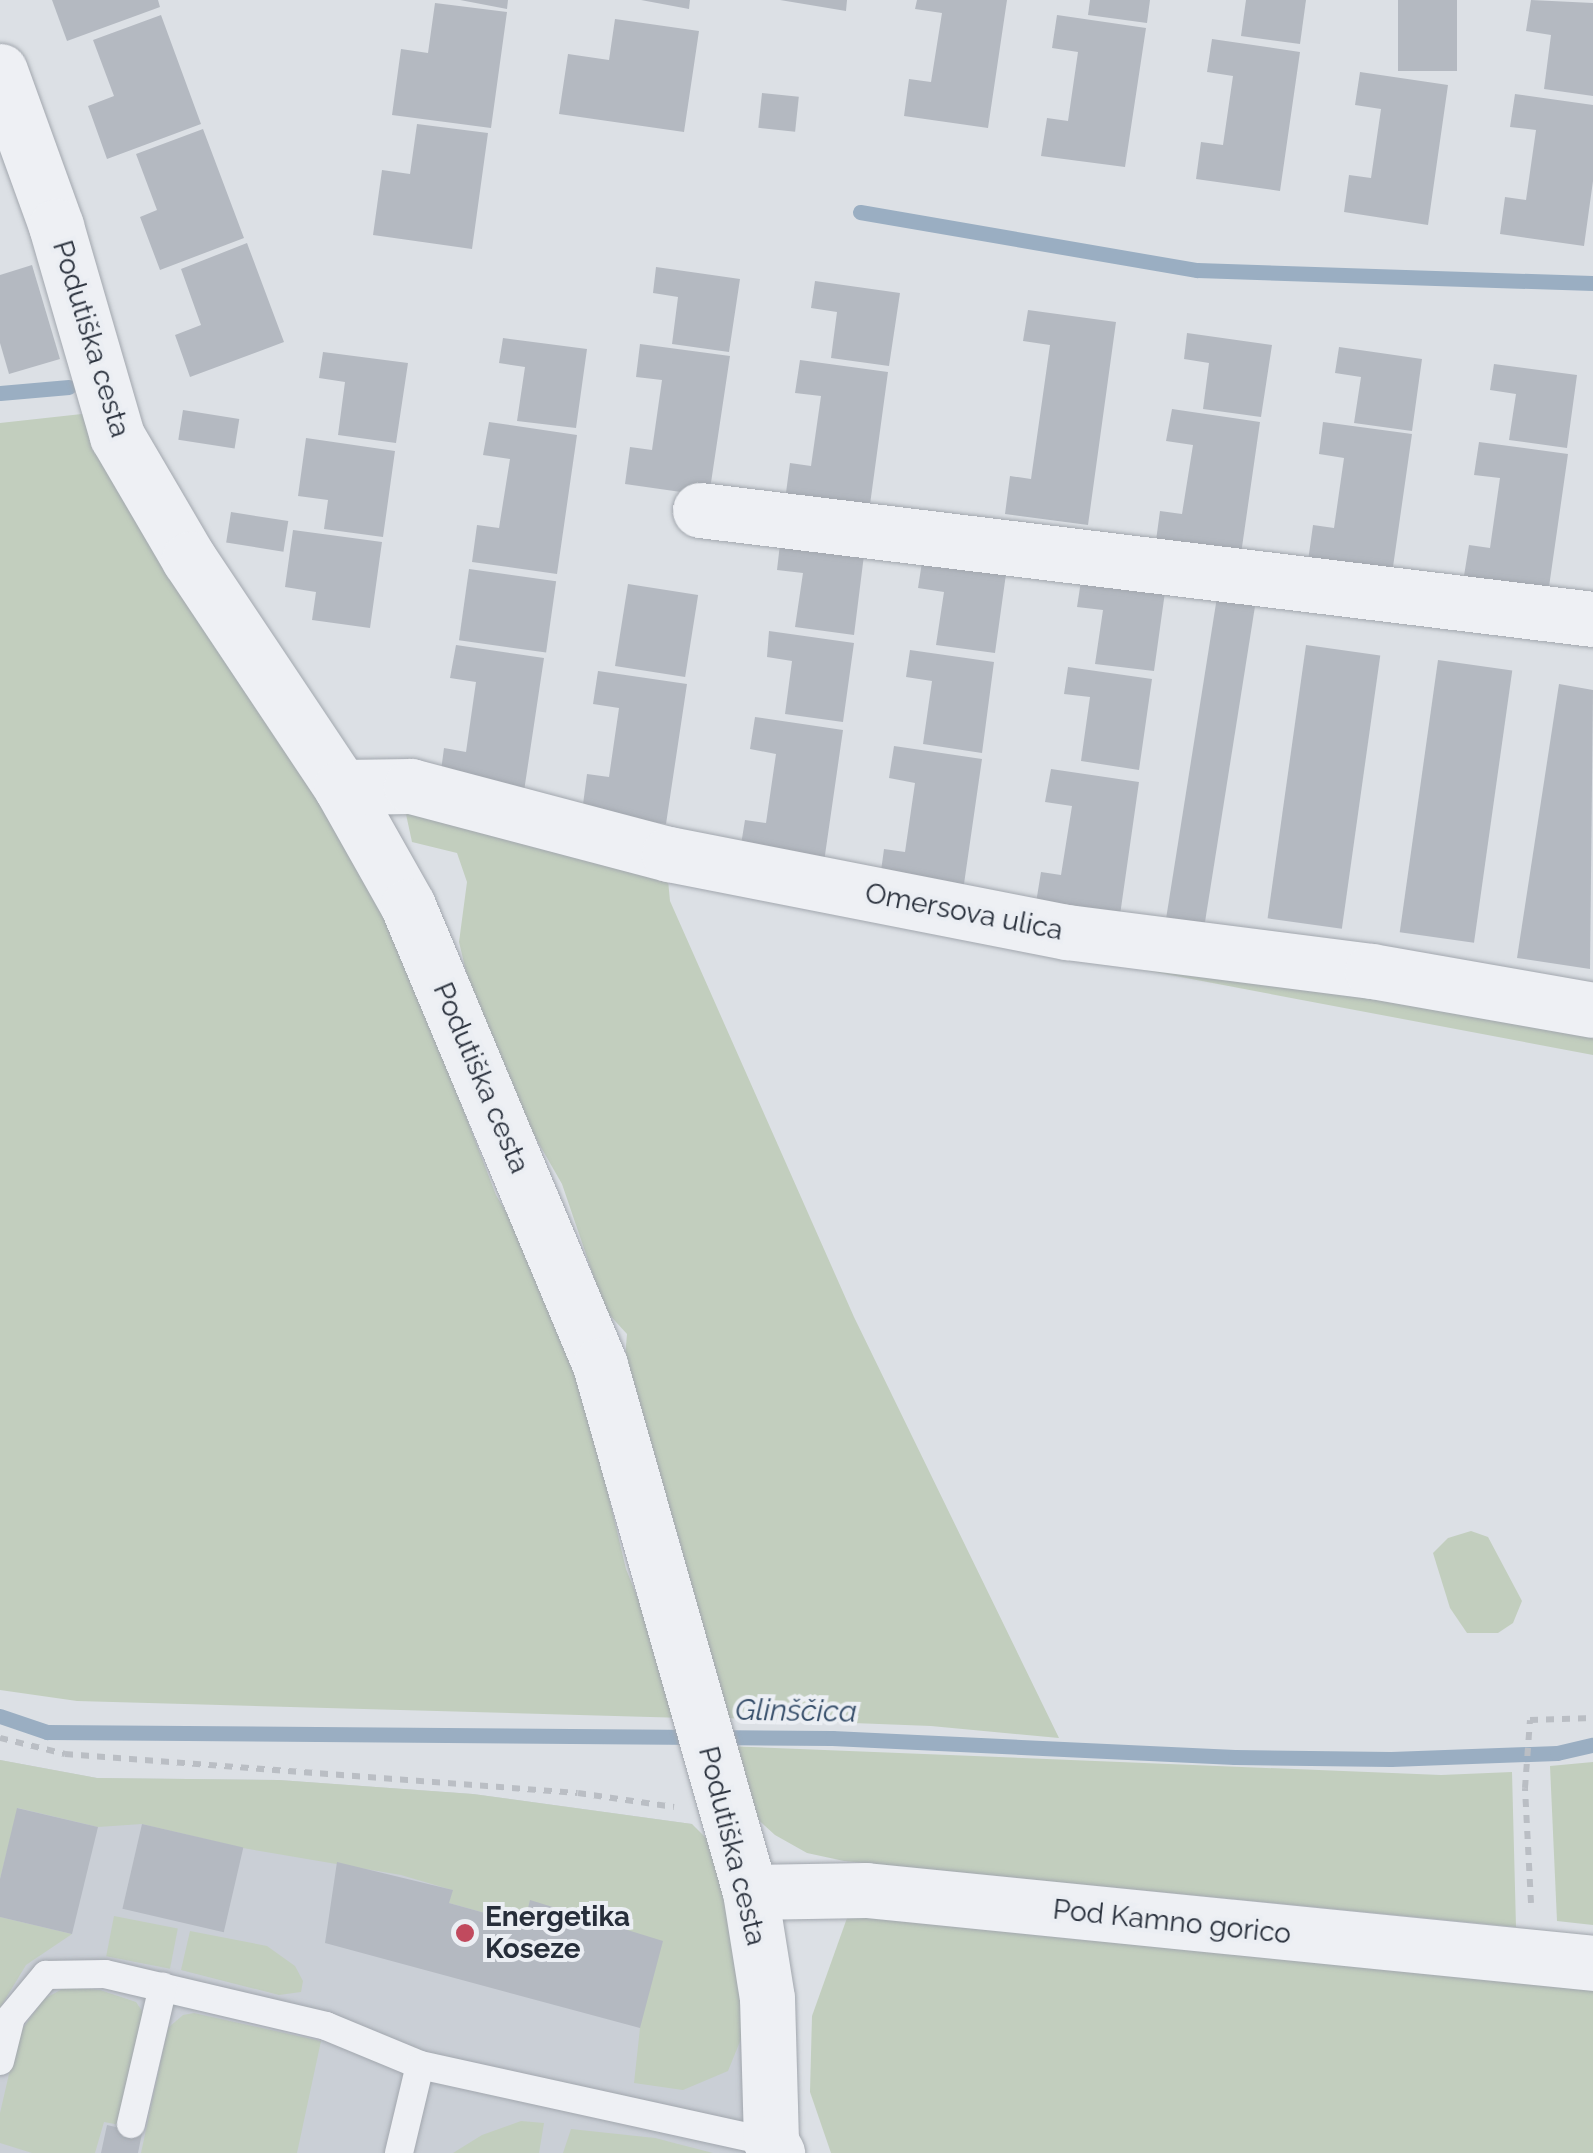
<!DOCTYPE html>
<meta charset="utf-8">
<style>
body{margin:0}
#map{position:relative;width:1593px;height:2153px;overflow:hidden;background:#dce0e5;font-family:Raleway,sans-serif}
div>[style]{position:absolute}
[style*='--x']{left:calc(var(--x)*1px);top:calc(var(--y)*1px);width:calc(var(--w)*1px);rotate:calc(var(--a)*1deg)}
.built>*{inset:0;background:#cacfd6}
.green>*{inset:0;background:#c2cebe;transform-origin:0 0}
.stream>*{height:15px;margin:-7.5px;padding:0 7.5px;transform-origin:7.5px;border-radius:7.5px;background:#9aaec2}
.building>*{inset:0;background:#b4b9c1;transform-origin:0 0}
.path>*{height:6px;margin-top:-3px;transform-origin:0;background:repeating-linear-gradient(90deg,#babec4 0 8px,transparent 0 16px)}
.roads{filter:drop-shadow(0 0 2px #a2a7ae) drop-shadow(0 0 2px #a2a7ae)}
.service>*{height:28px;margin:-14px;padding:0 14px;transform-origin:14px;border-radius:14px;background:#eef0f4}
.minor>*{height:55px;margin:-27.5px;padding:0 27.5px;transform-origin:27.5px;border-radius:27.5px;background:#eef0f4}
.dots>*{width:28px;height:28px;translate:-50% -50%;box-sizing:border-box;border:5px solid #ebeef3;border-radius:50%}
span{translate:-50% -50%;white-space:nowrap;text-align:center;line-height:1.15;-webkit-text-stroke:8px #ebeef3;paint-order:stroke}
.street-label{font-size:28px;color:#272e3a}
.poi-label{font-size:28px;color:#272e3a;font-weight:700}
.left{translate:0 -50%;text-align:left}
.water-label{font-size:30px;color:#354d69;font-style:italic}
</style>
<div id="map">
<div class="built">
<div style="clip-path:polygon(0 1760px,97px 1778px,279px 1780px,473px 1794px,692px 1824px,745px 1975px,759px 2153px,0 2153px)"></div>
</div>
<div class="green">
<div style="clip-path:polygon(91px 413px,378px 887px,496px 1195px,544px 1276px,593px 1430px,626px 1569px,686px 1718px,77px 1701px,0 1690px,0 423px)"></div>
<div style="clip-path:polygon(404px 805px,1593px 1028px,1593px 1055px,668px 880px,670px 901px,854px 1317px,1059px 1738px,931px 1726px,724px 1718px,678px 1535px,652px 1500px,623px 1383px,627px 1334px,605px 1310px,562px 1184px,511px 1095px,469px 984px,459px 942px,467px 882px,457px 853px,412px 842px)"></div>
<div style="clip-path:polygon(1471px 1531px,1488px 1537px,1522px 1601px,1513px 1623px,1498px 1633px,1467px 1633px,1450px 1608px,1433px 1553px,1448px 1538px)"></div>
<div style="clip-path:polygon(725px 1746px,1441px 1775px,1512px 1772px,1516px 1927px,844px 1861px,807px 1853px,775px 1835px,744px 1807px)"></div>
<div style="clip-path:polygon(0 1760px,97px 1778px,279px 1780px,473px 1794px,692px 1824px,710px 1842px,745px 1975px,743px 2034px,728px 2071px,683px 2090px,634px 2083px,640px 2028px,530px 1901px,524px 1924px,449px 1903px,452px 1890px,401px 1875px,243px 1848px,142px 1824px,98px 1827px,18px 1808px,0 1879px)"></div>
<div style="clip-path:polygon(1593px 1762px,1593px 1925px,1557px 1921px,1550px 1766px)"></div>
<div style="clip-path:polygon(901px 1911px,1593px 1982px,1593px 2153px,831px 2153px,810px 2092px,812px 2016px,847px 1918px)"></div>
<div style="left:114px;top:1916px;width:65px;height:41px;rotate:11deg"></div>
<div style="clip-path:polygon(0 1917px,72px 1934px,26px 1965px,0 2008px)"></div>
<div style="clip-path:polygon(190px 1931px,267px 1946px,295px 1966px,303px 1981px,301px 1992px,279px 1995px,181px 1970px)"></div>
<div style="clip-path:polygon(66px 1987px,100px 1990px,136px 2002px,146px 2017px,120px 2125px,104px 2122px,95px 2153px,32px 2153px,0 2143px,0 2113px,18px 2035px,44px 1999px)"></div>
<div style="clip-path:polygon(194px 2013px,321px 2041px,297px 2153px,141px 2153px,168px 2028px,183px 2015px)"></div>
<div style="clip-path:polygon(521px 2121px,544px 2123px,539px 2153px,453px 2153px,482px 2135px)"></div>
<div style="clip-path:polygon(571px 2129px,655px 2138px,713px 2153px,563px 2153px)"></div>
</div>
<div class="stream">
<div style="--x:860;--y:212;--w:342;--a:9.8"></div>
<div style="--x:1197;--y:270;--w:396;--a:1.9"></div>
<div style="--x:0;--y:393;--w:69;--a:-5"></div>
<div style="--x:0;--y:1716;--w:50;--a:18.8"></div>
<div style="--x:47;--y:1732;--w:785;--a:0.44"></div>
<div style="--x:832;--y:1738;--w:403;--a:2.7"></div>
<div style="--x:1235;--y:1757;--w:156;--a:0.7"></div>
<div style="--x:1391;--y:1759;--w:166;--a:-2.1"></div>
<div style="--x:1557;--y:1753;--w:37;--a:-13"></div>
</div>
<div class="building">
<div style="clip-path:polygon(52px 0,158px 0,160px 7px,67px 41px)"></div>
<div style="clip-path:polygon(460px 0,508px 0,507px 9px)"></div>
<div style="clip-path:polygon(641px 0,690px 0,689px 9px)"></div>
<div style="clip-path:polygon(780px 0,847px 0,846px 11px)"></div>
<div style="clip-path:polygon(917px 0,1007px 0,988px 128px,904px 116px,909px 79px,931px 82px,942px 13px,915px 9px)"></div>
<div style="clip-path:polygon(1090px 0,1150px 0,1147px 23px,1088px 15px)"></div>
<div style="clip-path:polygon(1246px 0,1306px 0,1300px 44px,1241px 36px)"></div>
<div style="left:1398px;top:0;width:59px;height:71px"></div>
<div style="clip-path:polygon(1531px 0,1593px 3px,1593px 96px,1544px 89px,1551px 35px,1526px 31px)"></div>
<div style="clip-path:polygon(435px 3px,507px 12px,491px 128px,392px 115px,401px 49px,428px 53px)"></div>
<div style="clip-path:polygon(161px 15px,201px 124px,107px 159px,88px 106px,114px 96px,93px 40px)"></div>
<div style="clip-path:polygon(1057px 15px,1146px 28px,1125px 167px,1041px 156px,1047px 118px,1068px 121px,1078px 52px,1052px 48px)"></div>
<div style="clip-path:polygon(615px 19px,699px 31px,684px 132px,559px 114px,568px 54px,609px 60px)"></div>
<div style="clip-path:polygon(1212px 39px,1300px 52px,1280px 191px,1196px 179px,1201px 142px,1223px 145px,1233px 76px,1207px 72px)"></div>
<div style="clip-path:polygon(1360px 72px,1448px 85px,1428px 225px,1344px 212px,1349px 175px,1371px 178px,1381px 109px,1355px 105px)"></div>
<div style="left:762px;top:93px;width:37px;height:35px;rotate:6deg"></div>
<div style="clip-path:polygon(1515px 94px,1593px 105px,1593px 181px,1584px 246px,1500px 234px,1505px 197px,1526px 200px,1536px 130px,1510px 127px)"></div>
<div style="clip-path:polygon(417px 124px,488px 133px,472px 249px,373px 235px,382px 170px,410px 174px)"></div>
<div style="clip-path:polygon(203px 129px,244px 238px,160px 270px,140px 217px,157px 210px,136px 154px)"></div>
<div style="clip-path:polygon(247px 243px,284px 342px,190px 377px,175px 335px,201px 325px,181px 269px)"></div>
<div style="clip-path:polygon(32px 265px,60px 359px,9px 374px,0 343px,0 275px)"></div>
<div style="clip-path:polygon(656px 267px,740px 279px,729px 352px,672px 344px,678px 297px,653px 293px)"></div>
<div style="clip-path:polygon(815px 281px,900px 293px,889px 366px,831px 358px,837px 312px,811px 308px)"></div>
<div style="clip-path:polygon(1028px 310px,1116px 322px,1088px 525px,1005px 514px,1010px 476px,1031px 479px,1050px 345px,1023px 341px)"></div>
<div style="clip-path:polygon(1187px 333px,1272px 345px,1261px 417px,1203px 409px,1209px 363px,1184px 359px)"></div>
<div style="clip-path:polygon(503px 338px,587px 349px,576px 428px,517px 421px,525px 367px,499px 363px)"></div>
<div style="clip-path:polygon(640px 344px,730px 356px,709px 496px,625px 484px,630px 447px,652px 450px,662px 380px,636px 377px)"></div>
<div style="clip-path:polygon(1339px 347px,1422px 359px,1412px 431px,1354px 423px,1361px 377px,1335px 373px)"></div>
<div style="clip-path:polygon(323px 352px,408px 363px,396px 443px,338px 435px,345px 382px,319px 378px)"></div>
<div style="clip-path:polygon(800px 360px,888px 372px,869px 512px,785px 500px,790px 463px,811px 466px,821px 396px,795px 393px)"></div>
<div style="clip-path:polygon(1494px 364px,1577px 375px,1567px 448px,1509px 440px,1516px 394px,1490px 390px)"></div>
<div style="clip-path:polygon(1172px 409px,1260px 422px,1240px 561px,1155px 548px,1160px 511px,1182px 514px,1193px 445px,1166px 441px)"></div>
<div style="left:183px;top:410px;width:57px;height:30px;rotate:9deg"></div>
<div style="clip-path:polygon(489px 422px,577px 435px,557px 574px,472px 562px,477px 525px,499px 528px,510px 459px,483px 455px)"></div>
<div style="clip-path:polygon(1323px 422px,1412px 434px,1392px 574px,1308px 561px,1313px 525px,1334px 528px,1344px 458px,1319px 454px)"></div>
<div style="clip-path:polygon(306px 438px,395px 451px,383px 537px,324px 529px,328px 500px,298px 496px)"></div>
<div style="clip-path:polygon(1479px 442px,1568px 454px,1548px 594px,1463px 582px,1469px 545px,1490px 548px,1500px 478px,1474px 475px)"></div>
<div style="left:231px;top:512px;width:58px;height:31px;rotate:9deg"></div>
<div style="clip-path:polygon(293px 530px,382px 542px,370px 628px,312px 620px,316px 592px,285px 587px)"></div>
<div style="clip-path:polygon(780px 544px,864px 555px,854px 635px,795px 627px,803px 573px,777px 570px)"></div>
<div style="clip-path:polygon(922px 562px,1006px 574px,995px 653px,936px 645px,944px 592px,918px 588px)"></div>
<div style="left:469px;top:569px;width:88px;height:72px;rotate:8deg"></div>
<div style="clip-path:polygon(1081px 581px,1165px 592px,1154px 671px,1095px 664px,1103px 610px,1077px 607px)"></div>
<div style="left:628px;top:584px;width:71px;height:83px;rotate:9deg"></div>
<div style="left:1217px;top:597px;width:39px;height:333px;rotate:9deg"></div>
<div style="clip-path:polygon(769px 631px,854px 643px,843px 722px,785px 714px,792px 661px,767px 657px)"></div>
<div style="clip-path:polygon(456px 645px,544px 658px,523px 798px,439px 786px,444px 748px,466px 752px,476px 682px,450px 678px)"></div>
<div style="left:1306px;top:645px;width:75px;height:276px;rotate:8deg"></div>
<div style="clip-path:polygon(910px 650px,994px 662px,982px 753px,923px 744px,932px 681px,906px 677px)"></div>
<div style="left:1438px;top:660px;width:75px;height:275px;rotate:8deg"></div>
<div style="clip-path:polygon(1068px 667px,1152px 679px,1139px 770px,1081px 761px,1090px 697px,1064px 694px)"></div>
<div style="clip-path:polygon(598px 671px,687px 684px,666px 824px,582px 812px,587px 774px,609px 777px,619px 708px,593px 704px)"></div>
<div style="clip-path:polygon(1559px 684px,1593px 690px,1590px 969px,1517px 958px)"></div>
<div style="clip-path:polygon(755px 717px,843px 730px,823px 869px,739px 857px,745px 820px,766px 823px,776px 754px,750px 749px)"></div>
<div style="clip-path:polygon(894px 746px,982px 759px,962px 898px,879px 886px,884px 849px,905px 852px,915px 783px,889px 778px)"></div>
<div style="clip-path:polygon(1051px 769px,1139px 782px,1119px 922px,1035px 909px,1041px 872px,1061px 875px,1072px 806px,1045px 802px)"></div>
<div style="clip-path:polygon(17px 1808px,98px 1827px,72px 1934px,0 1917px,0 1879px)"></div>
<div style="left:142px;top:1824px;width:104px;height:87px;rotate:13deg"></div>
<div style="clip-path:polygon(337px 1862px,453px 1890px,449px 1903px,524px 1924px,530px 1900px,663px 1941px,640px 2028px,325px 1943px)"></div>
<div style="clip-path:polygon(107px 2125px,142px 2133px,138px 2153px,101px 2153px)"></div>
</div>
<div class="path">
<div style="--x:0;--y:1738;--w:67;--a:13.8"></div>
<div style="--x:65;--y:1754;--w:514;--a:4.35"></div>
<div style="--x:578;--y:1793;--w:97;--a:8.3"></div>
<div style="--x:1531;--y:1903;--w:115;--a:-93"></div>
<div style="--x:1525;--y:1788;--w:68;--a:-85.8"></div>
<div style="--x:1530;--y:1720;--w:63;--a:-1.8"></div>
</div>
<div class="roads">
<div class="service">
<div style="--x:0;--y:2061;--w:45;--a:-76"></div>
<div style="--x:11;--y:2017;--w:55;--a:-50.2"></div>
<div style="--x:46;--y:1975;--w:59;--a:-1"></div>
<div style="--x:105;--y:1974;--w:227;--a:13.2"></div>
<div style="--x:326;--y:2026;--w:102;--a:22.5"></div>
<div style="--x:420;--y:2065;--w:359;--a:12.4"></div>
<div style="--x:131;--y:2124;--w:141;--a:-76.9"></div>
<div style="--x:399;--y:2153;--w:90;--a:-76.6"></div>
</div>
<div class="minor">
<div style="--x:0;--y:71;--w:165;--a:70.1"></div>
<div style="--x:56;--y:226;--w:219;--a:73.8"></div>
<div style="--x:117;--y:436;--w:143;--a:59.7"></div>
<div style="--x:189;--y:559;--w:274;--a:56.3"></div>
<div style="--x:341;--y:787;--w:137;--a:60.6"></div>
<div style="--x:408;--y:906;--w:498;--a:67.3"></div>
<div style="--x:600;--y:1365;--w:548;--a:74.11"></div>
<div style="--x:750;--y:1892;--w:107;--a:80.9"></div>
<div style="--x:767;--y:1998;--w:144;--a:88.4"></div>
<div style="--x:771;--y:2142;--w:13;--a:61"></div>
<div style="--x:700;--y:510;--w:900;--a:6.96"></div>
<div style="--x:341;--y:787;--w:70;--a:-0.8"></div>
<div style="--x:411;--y:786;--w:267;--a:14.8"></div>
<div style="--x:669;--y:854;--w:406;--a:11.1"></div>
<div style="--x:1067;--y:932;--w:307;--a:7.3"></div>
<div style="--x:1372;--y:971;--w:224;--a:10"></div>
<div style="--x:750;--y:1892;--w:116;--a:-1"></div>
<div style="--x:866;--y:1890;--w:731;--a:5.73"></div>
</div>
</div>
<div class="dots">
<div style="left:465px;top:1933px;background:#c14a5e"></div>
</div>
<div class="street-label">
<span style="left:91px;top:339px;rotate:73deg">Podutiška cesta</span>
<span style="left:964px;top:912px;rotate:11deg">Omersova ulica</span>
<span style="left:481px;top:1078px;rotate:67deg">Podutiška cesta</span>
<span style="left:732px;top:1846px;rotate:76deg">Podutiška cesta</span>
<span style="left:1172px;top:1922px;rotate:6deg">Pod Kamno gorico</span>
</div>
<div class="poi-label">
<span class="left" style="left:485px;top:1933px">Energetika<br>Koseze</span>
</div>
<div class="water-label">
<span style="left:796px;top:1711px;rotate:1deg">Glinščica</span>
</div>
</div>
